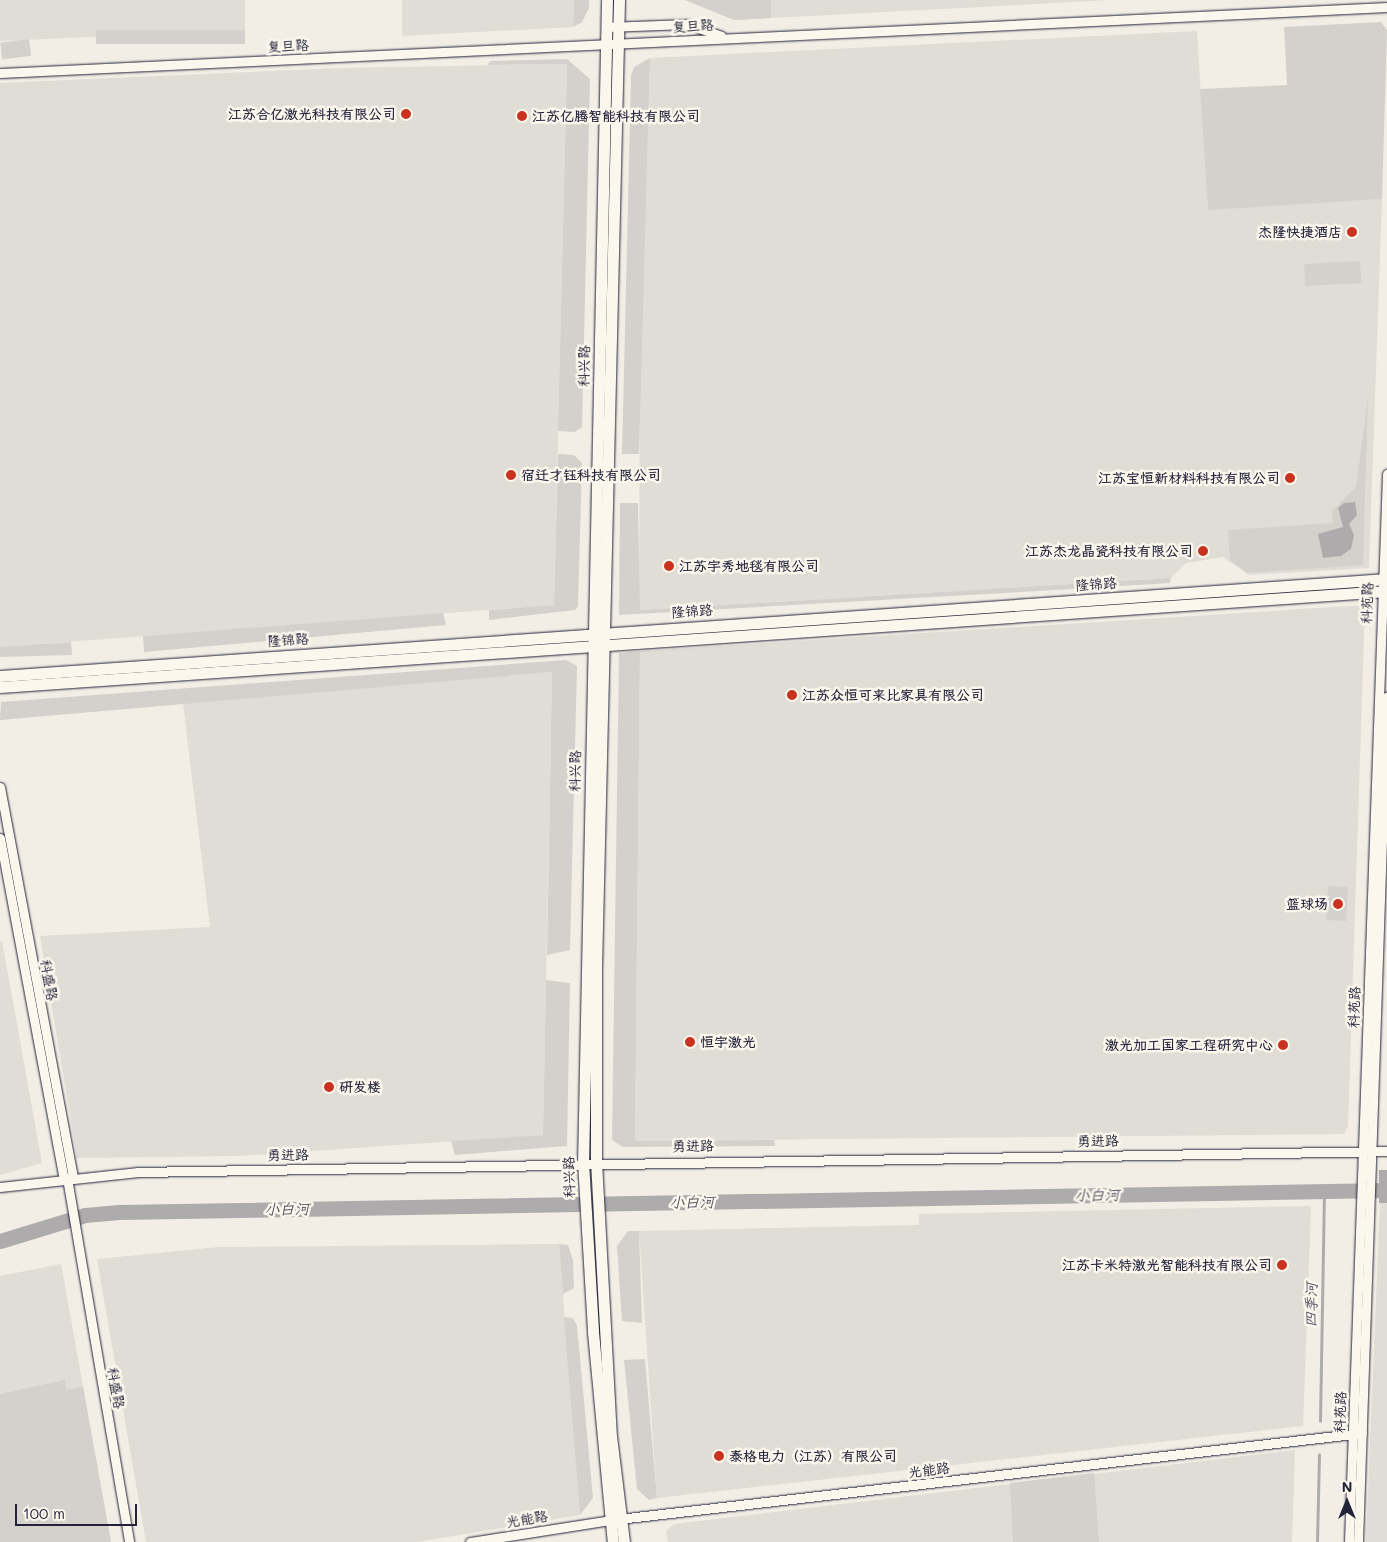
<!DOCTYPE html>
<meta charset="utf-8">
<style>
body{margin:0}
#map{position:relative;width:1387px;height:1542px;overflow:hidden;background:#f2eee5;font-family:Mali,"LXGW WenKai TC",sans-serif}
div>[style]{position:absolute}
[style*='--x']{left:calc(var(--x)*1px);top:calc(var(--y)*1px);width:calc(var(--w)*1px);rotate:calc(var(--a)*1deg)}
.built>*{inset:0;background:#e0dcd6}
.green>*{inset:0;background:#d4d1cc;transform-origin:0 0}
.water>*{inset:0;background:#aeabad;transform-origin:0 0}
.stream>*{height:2.5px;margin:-1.25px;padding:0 1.25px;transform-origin:1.25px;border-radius:1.25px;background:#aeabad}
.river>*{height:15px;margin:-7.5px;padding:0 7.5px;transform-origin:7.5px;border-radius:7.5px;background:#aeabad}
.roads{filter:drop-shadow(0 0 1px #22223b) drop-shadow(0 0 1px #22223b)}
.minor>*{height:9px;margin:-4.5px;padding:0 4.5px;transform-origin:4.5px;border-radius:4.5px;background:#fbf7ec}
.major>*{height:11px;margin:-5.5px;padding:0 5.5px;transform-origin:5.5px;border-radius:5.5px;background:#fbf7ec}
.dots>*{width:14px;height:14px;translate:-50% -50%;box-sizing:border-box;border:2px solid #fbf7ec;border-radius:50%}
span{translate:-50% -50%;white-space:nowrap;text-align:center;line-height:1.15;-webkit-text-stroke:5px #fbf7ec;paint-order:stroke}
.street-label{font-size:14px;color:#22223b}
.poi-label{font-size:14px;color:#22223b;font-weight:700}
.right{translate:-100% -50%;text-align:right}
.left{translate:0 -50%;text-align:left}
.water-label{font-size:15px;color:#535263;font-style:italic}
.north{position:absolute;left:1322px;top:1477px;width:50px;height:50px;-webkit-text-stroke:4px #fbf7ec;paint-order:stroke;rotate:0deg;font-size:14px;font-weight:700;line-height:20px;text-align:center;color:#22223b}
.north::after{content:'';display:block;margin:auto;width:18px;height:22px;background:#22223b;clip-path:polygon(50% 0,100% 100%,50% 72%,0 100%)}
.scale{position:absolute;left:15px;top:1504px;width:122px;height:22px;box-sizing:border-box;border:2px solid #22223b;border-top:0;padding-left:6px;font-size:15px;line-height:18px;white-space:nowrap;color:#22223b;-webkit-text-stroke:4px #fbf7ec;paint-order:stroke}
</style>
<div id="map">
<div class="built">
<div style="clip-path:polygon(0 0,245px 0,245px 30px,0 41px)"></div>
<div style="clip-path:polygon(402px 0,574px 0,573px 27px,402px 36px)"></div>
<div style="clip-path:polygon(655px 0,1111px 0,734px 20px,685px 0)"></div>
<div style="clip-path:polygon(1197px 31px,1208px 209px,1382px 199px,1369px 568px,1249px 575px,1223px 557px,1186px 563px,1171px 578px,639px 610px,640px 380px,650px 58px)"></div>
<div style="clip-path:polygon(567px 64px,554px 605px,0 647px,0 83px,341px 68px)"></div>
<div style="clip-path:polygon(1365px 605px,1348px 1126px,1344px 1134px,635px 1141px,640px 651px)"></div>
<div style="clip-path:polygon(552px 672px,543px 1135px,239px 1156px,77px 1158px,40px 936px,210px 927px,183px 703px)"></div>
<div style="clip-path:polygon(2px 941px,42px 1163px,0 1175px,0 942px)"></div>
<div style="clip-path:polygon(1380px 1203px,1387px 1203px,1387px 1542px,1366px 1542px)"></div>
<div style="clip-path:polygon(1311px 1206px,1303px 1426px,657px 1498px,639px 1231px,919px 1225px,919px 1214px)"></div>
<div style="clip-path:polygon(559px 1244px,580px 1515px,417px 1542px,146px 1542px,97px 1259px,219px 1247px)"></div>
<div style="clip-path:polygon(61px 1264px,111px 1542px,0 1542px,0 1276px)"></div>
<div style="clip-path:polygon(1295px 1450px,1292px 1542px,668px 1542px,666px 1531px,674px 1524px)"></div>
</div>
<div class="green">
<div style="clip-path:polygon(574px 0,589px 0,589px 8px,582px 22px,573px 27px)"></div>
<div style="clip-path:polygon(685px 0,771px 0,771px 18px,734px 20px)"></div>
<div style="clip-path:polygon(1381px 22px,1387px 30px,1382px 199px,1208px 210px,1200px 89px,1287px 85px,1284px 27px)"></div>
<div style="left:245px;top:30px;width:14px;height:149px;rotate:90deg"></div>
<div style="left:29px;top:39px;width:17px;height:29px;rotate:83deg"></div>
<div style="clip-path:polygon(650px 58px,639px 454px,622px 454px,631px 76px,634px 67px)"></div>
<div style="clip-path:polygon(567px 59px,590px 79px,582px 427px,575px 432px,558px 431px,567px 64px,487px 65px,491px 61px)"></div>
<div style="left:1360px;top:261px;width:22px;height:56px;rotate:87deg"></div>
<div style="clip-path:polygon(1368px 398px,1363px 565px,1247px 573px,1230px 560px,1228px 530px,1333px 523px,1332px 511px,1356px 487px)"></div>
<div style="clip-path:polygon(558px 454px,574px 455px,582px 463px,578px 606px,575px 610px,489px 620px,489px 610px,554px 605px)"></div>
<div style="clip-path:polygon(620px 503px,638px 503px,640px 610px,1171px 578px,1170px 583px,1073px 589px,619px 615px)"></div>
<div style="clip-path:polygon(443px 613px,446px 625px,144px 652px,143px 636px)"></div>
<div style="clip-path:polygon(71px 642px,72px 655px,0 657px,0 647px)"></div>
<div style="clip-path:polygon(640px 651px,635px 1141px,774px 1140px,775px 1146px,623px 1147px,612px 1140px,619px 653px)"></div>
<div style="clip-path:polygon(566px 660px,577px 666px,570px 950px,547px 955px,552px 672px,0 720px,1px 702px)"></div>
<div style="left:1328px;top:886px;width:20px;height:34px;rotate:3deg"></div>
<div style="clip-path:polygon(546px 980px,570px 983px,567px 1146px,455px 1155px,451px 1141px,543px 1135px)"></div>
<div style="clip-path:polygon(628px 1231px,639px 1231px,642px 1323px,622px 1321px,617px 1246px)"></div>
<div style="clip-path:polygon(559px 1244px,568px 1245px,573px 1260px,574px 1288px,563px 1294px)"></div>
<div style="clip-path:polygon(564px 1317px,573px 1318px,577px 1326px,593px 1498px,580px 1515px)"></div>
<div style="clip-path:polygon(645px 1359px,657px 1498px,649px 1500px,637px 1489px,624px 1360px)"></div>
<div style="clip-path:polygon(65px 1380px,66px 1390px,83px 1387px,111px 1542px,0 1542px,0 1394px)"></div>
<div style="clip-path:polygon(1094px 1473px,1099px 1542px,1013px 1542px,1010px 1483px)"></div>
</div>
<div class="water">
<div style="clip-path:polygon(1355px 502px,1357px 515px,1349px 524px,1354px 535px,1351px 549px,1341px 556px,1323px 558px,1318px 534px,1343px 527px,1338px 508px,1344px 503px)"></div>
<div style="left:1379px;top:1170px;width:8px;height:33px"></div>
</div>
<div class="stream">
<div style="--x:1320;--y:1421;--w:231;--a:-89"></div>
<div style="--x:1317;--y:1542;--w:87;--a:-88.7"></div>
</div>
<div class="river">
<div style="--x:0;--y:1241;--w:89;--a:-17"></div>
<div style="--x:85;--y:1215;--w:34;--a:-5"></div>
<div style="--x:119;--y:1212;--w:1268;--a:-0.99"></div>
</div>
<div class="roads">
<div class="minor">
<div style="--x:606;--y:27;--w:81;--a:-2.1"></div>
<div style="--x:687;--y:24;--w:36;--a:19"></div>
<div style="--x:0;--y:73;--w:1389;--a:-2.72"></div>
<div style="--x:0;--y:787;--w:398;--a:79.4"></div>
<div style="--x:0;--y:838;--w:347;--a:79.4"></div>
<div style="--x:67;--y:1178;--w:369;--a:80.3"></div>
<div style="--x:0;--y:1187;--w:139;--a:-6.2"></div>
<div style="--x:138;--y:1172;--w:1249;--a:-0.96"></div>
<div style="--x:470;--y:1542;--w:142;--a:-8.9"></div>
<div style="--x:610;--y:1520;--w:757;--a:-6.6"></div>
<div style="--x:1349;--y:1542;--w:1069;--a:-87.96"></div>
<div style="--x:1358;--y:1542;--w:846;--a:-88.04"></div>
</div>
<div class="major">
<div style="--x:607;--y:0;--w:1162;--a:91.18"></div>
<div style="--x:583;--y:1162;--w:170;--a:86.6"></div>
<div style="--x:593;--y:1332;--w:211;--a:84.6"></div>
<div style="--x:619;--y:0;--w:970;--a:91.36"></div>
<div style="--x:596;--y:970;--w:191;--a:90"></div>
<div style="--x:596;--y:1161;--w:275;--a:86.9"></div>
<div style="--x:611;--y:1436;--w:107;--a:83"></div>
<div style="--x:0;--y:676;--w:1390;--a:-4"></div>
<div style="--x:0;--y:687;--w:1390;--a:-3.96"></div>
</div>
</div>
<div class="dots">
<div style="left:406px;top:114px;background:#c8321e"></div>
<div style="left:522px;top:116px;background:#c8321e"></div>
<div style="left:1352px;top:232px;background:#c8321e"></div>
<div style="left:511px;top:475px;background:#c8321e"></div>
<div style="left:1290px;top:478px;background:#c8321e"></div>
<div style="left:1203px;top:551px;background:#c8321e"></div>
<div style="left:669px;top:566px;background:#c8321e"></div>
<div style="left:792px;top:695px;background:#c8321e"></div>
<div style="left:1338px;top:904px;background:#c8321e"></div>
<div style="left:690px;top:1042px;background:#c8321e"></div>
<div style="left:1283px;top:1045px;background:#c8321e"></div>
<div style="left:329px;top:1087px;background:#c8321e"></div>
<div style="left:1282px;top:1265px;background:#c8321e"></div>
<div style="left:719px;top:1456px;background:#c8321e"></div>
</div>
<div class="street-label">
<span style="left:693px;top:26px;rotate:-4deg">复旦路</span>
<span style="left:288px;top:46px;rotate:-3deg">复旦路</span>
<span style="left:584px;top:366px;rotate:-89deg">科兴路</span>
<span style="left:1096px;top:584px;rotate:-4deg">隆锦路</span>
<span style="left:1367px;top:603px;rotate:-88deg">科苑路</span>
<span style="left:692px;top:611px;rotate:-4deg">隆锦路</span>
<span style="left:288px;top:640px;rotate:-4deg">隆锦路</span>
<span style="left:575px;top:771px;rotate:-89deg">科兴路</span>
<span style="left:49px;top:980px;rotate:80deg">科盛路</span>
<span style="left:1354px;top:1007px;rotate:-88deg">科苑路</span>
<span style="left:1098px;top:1141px;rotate:-1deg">勇进路</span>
<span style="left:693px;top:1146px;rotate:-1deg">勇进路</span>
<span style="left:288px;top:1155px;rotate:-1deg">勇进路</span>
<span style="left:569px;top:1177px;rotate:-91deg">科兴路</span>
<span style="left:116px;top:1388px;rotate:80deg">科盛路</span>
<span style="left:1340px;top:1412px;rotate:-88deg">科苑路</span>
<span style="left:929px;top:1470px;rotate:-7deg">光能路</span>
<span style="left:527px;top:1519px;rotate:-9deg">光能路</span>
</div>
<div class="poi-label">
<span class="right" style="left:396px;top:114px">江苏合亿激光科技有限公司</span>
<span class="left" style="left:532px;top:116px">江苏亿腾智能科技有限公司</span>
<span class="right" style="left:1342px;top:232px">杰隆快捷酒店</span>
<span class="left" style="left:521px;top:475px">宿迁才钰科技有限公司</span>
<span class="right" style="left:1280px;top:478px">江苏宝恒新材料科技有限公司</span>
<span class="right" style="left:1193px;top:551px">江苏杰龙晶瓷科技有限公司</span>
<span class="left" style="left:679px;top:566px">江苏宇秀地毯有限公司</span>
<span class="left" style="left:802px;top:695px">江苏众恒可来比家具有限公司</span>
<span class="right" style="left:1328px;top:904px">篮球场</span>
<span class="left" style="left:700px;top:1042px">恒宇激光</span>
<span class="right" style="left:1273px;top:1045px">激光加工国家工程研究中心</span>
<span class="left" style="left:339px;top:1087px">研发楼</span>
<span class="right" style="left:1272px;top:1265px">江苏卡米特激光智能科技有限公司</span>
<span class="left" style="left:729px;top:1456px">泰格电力（江苏）有限公司</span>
</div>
<div class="water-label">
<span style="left:1097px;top:1195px;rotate:-1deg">小白河</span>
<span style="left:692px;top:1202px;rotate:-1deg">小白河</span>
<span style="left:287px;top:1209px;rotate:-1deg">小白河</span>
<span style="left:1311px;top:1305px;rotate:-89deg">四季河</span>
</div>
<div class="north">N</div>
<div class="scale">100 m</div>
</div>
